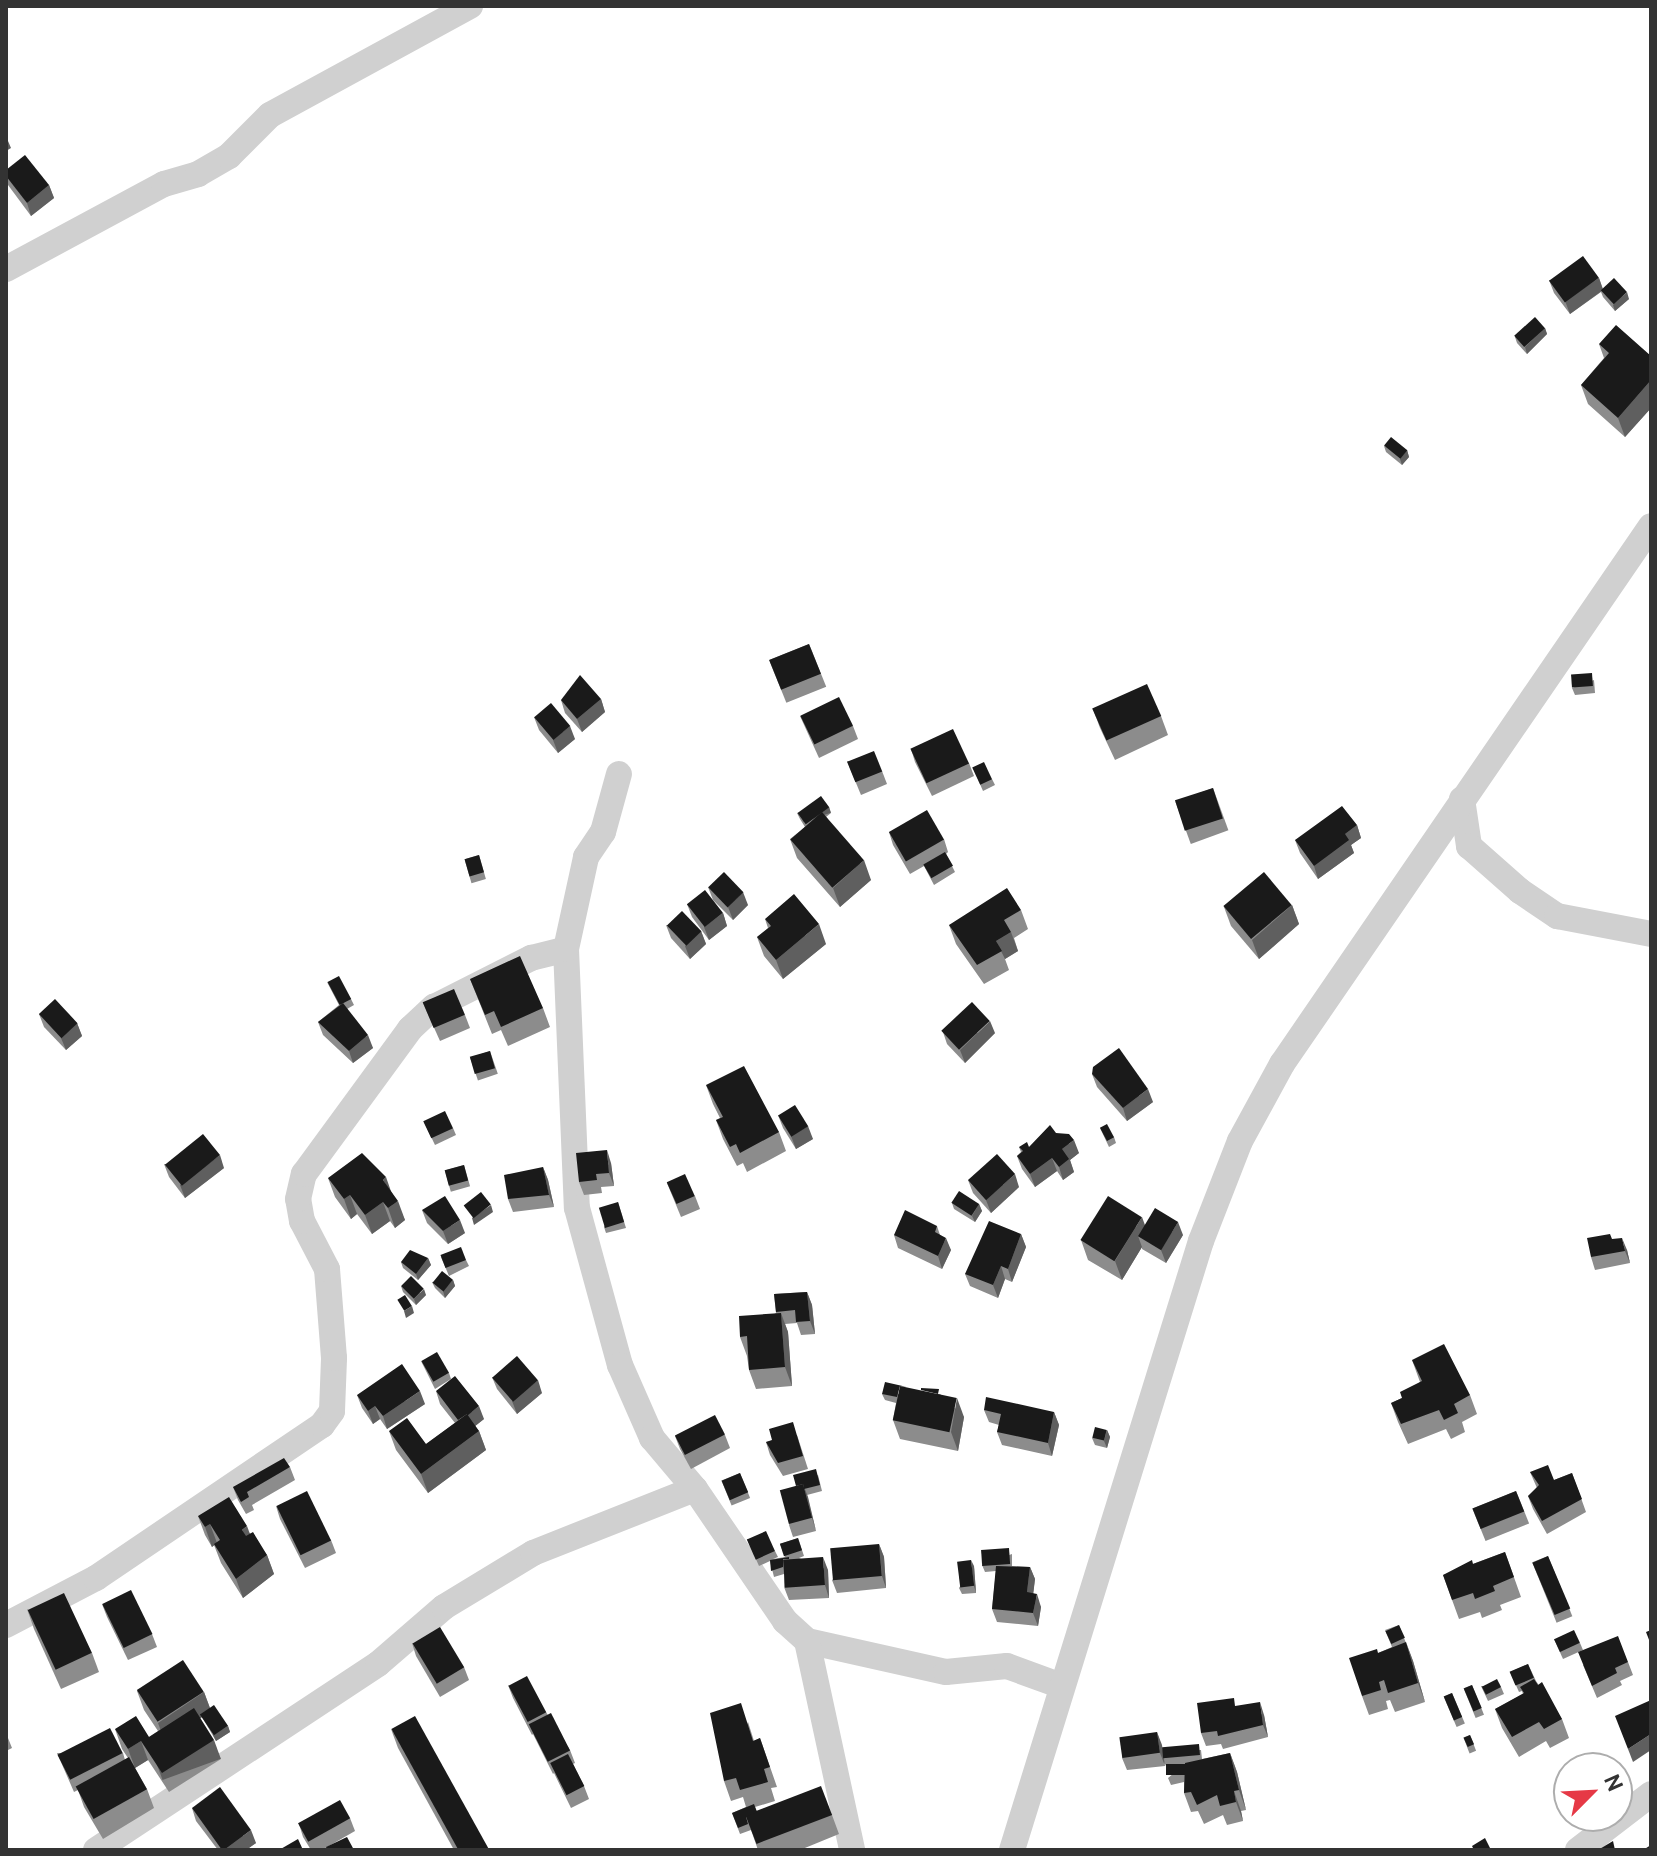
<!DOCTYPE html>
<style>
body{margin:0}
#map{position:relative;width:1657px;height:1856px;overflow:hidden;background:#fff;font-family:Cabin,sans-serif}
div>[style]{position:absolute}
[style*='--x']{left:calc(var(--x)*1px);top:calc(var(--y)*1px);width:calc(var(--w)*1px);rotate:calc(var(--a)*1deg)}
.minor>*{height:26px;margin:-13px;padding:0 13px;transform-origin:13px;border-radius:13px;background:#d0d0d0}
.wall>*{inset:0;background:#8c8c8c;transform-origin:0 0}
.shaded-wall>*{inset:0;background:#5f5f5f;transform-origin:0 0}
.building>*{inset:0;background:#1a1a1a;transform-origin:0 0}
span{translate:-50% -50%;white-space:nowrap;text-align:center;line-height:1.15;-webkit-text-stroke:8px #fff;paint-order:stroke}
.frame{position:absolute;inset:0;border:8px solid #333;pointer-events:none}
.north{position:absolute;left:1553px;top:1752px;width:80px;height:80px;box-sizing:border-box;background:#fff;border:2px solid #adadad;border-radius:50%;rotate:66deg;font-size:22px;font-weight:700;line-height:32px;text-align:center;color:#333}
.north::after{content:'';display:block;margin:auto;width:28px;height:36px;background:#e63946;clip-path:polygon(50% 0,100% 100%,50% 72%,0 100%)}
</style>
<div id="map">
<div class="minor">
<div style="--x:6;--y:269;--w:179;--a:-28.3"></div>
<div style="--x:164;--y:184;--w:35;--a:-16"></div>
<div style="--x:198;--y:174;--w:36;--a:-30"></div>
<div style="--x:229;--y:156;--w:58;--a:-45"></div>
<div style="--x:270;--y:115;--w:228;--a:-28.6"></div>
<div style="--x:1462;--y:799;--w:48;--a:81.5"></div>
<div style="--x:1469;--y:846;--w:68;--a:41.4"></div>
<div style="--x:1520;--y:891;--w:45;--a:34"></div>
<div style="--x:1557;--y:916;--w:96;--a:10.8"></div>
<div style="--x:566;--y:949;--w:259;--a:87.6"></div>
<div style="--x:577;--y:1208;--w:163;--a:74.7"></div>
<div style="--x:620;--y:1365;--w:80;--a:66.3"></div>
<div style="--x:652;--y:1438;--w:67;--a:49.9"></div>
<div style="--x:695;--y:1489;--w:160;--a:55.7"></div>
<div style="--x:785;--y:1621;--w:30;--a:42"></div>
<div style="--x:807;--y:1641;--w:142;--a:12.6"></div>
<div style="--x:946;--y:1672;--w:61;--a:-5.6"></div>
<div style="--x:1007;--y:1666;--w:55;--a:20.1"></div>
<div style="--x:6;--y:1625;--w:102;--a:-27.6"></div>
<div style="--x:96;--y:1578;--w:273;--a:-34.1"></div>
<div style="--x:322;--y:1425;--w:17;--a:-54"></div>
<div style="--x:332;--y:1411;--w:53;--a:-87.8"></div>
<div style="--x:334;--y:1358;--w:89;--a:-94.5"></div>
<div style="--x:327;--y:1269;--w:54;--a:-117.5"></div>
<div style="--x:302;--y:1221;--w:22;--a:-100"></div>
<div style="--x:298;--y:1199;--w:26;--a:-77"></div>
<div style="--x:304;--y:1174;--w:180;--a:-53.8"></div>
<div style="--x:410;--y:1029;--w:33;--a:-43"></div>
<div style="--x:434;--y:1007;--w:109;--a:-26.8"></div>
<div style="--x:531;--y:958;--w:36;--a:-14"></div>
<div style="--x:566;--y:949;--w:94;--a:-77.7"></div>
<div style="--x:586;--y:857;--w:30;--a:-56"></div>
<div style="--x:603;--y:832;--w:60;--a:-74.6"></div>
<div style="--x:807;--y:1641;--w:214;--a:77.8"></div>
<div style="--x:96;--y:1850;--w:338;--a:-33.4"></div>
<div style="--x:378;--y:1664;--w:87;--a:-40.8"></div>
<div style="--x:444;--y:1607;--w:104;--a:-31.2"></div>
<div style="--x:533;--y:1553;--w:174;--a:-21.6"></div>
<div style="--x:1012;--y:1850;--w:638;--a:-72.76"></div>
<div style="--x:1201;--y:1241;--w:107;--a:-68.7"></div>
<div style="--x:1240;--y:1141;--w:88;--a:-61.4"></div>
<div style="--x:1282;--y:1064;--w:652;--a:-55.55"></div>
<div style="--x:1578;--y:1850;--w:92;--a:-37.5"></div>
</div>
<div class="wall">
<div style="clip-path:polygon(6px 170px,49px 185px,54px 198px,31px 216px,8px 185px,6px 180px)"></div>
<div style="clip-path:polygon(1599px 278px,1603px 289px,1629px 299px,1615px 311px,1603px 297px,1601px 292px,1570px 314px,1554px 293px,1549px 280px)"></div>
<div style="clip-path:polygon(1545px 328px,1547px 334px,1527px 354px,1517px 343px,1515px 337px)"></div>
<div style="clip-path:polygon(1599px 344px,1651px 356px,1651px 408px,1625px 437px,1588px 404px,1581px 385px,1604px 358px)"></div>
<div style="clip-path:polygon(1384px 446px,1407px 450px,1409px 457px,1402px 465px,1386px 452px)"></div>
<div style="left:809px;top:644px;width:46px;height:43px;rotate:68deg"></div>
<div style="clip-path:polygon(1594px 680px,1595px 693px,1575px 695px,1572px 688px)"></div>
<div style="clip-path:polygon(601px 699px,605px 712px,582px 732px,565px 713px,561px 700px)"></div>
<div style="clip-path:polygon(1093px 709px,1161px 716px,1168px 735px,1115px 760px,1100px 728px)"></div>
<div style="clip-path:polygon(800px 716px,853px 726px,858px 739px,819px 758px)"></div>
<div style="clip-path:polygon(534px 717px,575px 739px,558px 753px,539px 730px)"></div>
<div style="clip-path:polygon(911px 749px,969px 763px,974px 776px,932px 796px,915px 762px)"></div>
<div style="clip-path:polygon(847px 761px,882px 771px,887px 784px,861px 795px)"></div>
<div style="clip-path:polygon(973px 768px,992px 779px,995px 785px,983px 791px)"></div>
<div style="left:1213px;top:788px;width:45px;height:40px;rotate:70deg"></div>
<div style="clip-path:polygon(829px 807px,831px 813px,826px 817px,871px 880px,840px 907px,797px 858px,790px 839px,805px 827px,800px 819px,797px 813px)"></div>
<div style="clip-path:polygon(1357px 825px,1361px 838px,1351px 845px,1354px 853px,1318px 879px,1300px 853px,1295px 840px)"></div>
<div style="clip-path:polygon(889px 832px,944px 839px,948px 852px,946px 854px,955px 872px,934px 885px,924px 866px,910px 874px,893px 845px)"></div>
<div style="left:479px;top:855px;width:25px;height:15px;rotate:74deg"></div>
<div style="clip-path:polygon(708px 887px,748px 905px,733px 920px,713px 900px)"></div>
<div style="clip-path:polygon(687px 904px,723px 913px,727px 926px,709px 940px,692px 917px)"></div>
<div style="clip-path:polygon(1292px 905px,1299px 924px,1259px 959px,1231px 926px,1224px 907px)"></div>
<div style="clip-path:polygon(1021px 910px,1028px 929px,1014px 938px,1018px 951px,1005px 959px,1009px 970px,984px 984px,956px 944px,949px 925px)"></div>
<div style="clip-path:polygon(765px 919px,826px 944px,783px 979px,764px 956px,757px 937px,768px 928px)"></div>
<div style="clip-path:polygon(666px 925px,701px 931px,706px 944px,690px 959px,671px 938px)"></div>
<div style="clip-path:polygon(470px 979px,543px 1008px,550px 1027px,508px 1046px,501px 1030px,492px 1034px)"></div>
<div style="clip-path:polygon(327px 982px,351px 999px,354px 1005px,347px 1009px,373px 1048px,353px 1063px,323px 1035px,318px 1022px,339px 1005px)"></div>
<div style="clip-path:polygon(423px 1003px,465px 1015px,470px 1028px,440px 1041px)"></div>
<div style="clip-path:polygon(39px 1014px,77px 1023px,82px 1036px,66px 1050px,44px 1027px)"></div>
<div style="clip-path:polygon(943px 1032px,995px 1033px,965px 1063px,947px 1044px)"></div>
<div style="left:490px;top:1051px;width:24px;height:21px;rotate:71deg"></div>
<div style="clip-path:polygon(1092px 1074px,1153px 1102px,1127px 1121px,1097px 1087px)"></div>
<div style="clip-path:polygon(706px 1085px,779px 1132px,786px 1151px,747px 1172px,743px 1163px,737px 1166px,723px 1139px,716px 1120px,720px 1118px,713px 1104px)"></div>
<div style="clip-path:polygon(778px 1115px,813px 1139px,796px 1149px,783px 1128px)"></div>
<div style="clip-path:polygon(424px 1122px,453px 1128px,456px 1135px,435px 1145px)"></div>
<div style="clip-path:polygon(1100px 1128px,1114px 1137px,1116px 1143px,1109px 1147px)"></div>
<div style="clip-path:polygon(1056px 1133px,1079px 1153px,1070px 1160px,1074px 1172px,1063px 1180px,1057px 1171px,1035px 1187px,1022px 1169px,1017px 1156px,1021px 1152px,1019px 1147px,1029px 1147px)"></div>
<div style="clip-path:polygon(611px 1163px,614px 1186px,601px 1187px,602px 1193px,584px 1195px,579px 1182px)"></div>
<div style="clip-path:polygon(164px 1164px,224px 1168px,185px 1198px,169px 1177px)"></div>
<div style="left:464px;top:1165px;width:22px;height:20px;rotate:74deg"></div>
<div style="clip-path:polygon(543px 1167px,548px 1180px,554px 1207px,513px 1212px,508px 1199px)"></div>
<div style="clip-path:polygon(328px 1178px,392px 1193px,405px 1220px,395px 1228px,390px 1221px,372px 1234px,357px 1214px,351px 1219px,335px 1197px)"></div>
<div style="clip-path:polygon(968px 1180px,1019px 1187px,991px 1213px,973px 1193px)"></div>
<div style="clip-path:polygon(667px 1183px,695px 1196px,700px 1209px,681px 1217px)"></div>
<div style="clip-path:polygon(618px 1202px,626px 1228px,606px 1233px,604px 1227px)"></div>
<div style="clip-path:polygon(952px 1203px,979px 1204px,982px 1211px,975px 1222px,954px 1209px)"></div>
<div style="clip-path:polygon(422px 1210px,465px 1233px,448px 1244px,427px 1223px)"></div>
<div style="clip-path:polygon(1145px 1225px,1183px 1235px,1166px 1263px,1142px 1249px,1142px 1247px,1122px 1280px,1088px 1260px,1081px 1240px)"></div>
<div style="clip-path:polygon(937px 1226px,940px 1235px,951px 1250px,942px 1269px,898px 1248px,894px 1235px)"></div>
<div style="clip-path:polygon(1021px 1234px,1026px 1247px,1012px 1282px,1005px 1279px,998px 1298px,970px 1286px,965px 1274px)"></div>
<div style="clip-path:polygon(1612px 1239px,1627px 1250px,1630px 1263px,1595px 1270px,1591px 1257px)"></div>
<div style="clip-path:polygon(441px 1257px,466px 1260px,469px 1266px,449px 1276px)"></div>
<div style="clip-path:polygon(428px 1258px,431px 1265px,418px 1280px,403px 1268px,401px 1262px)"></div>
<div style="clip-path:polygon(453px 1280px,455px 1286px,445px 1298px,435px 1288px,432px 1282px)"></div>
<div style="clip-path:polygon(401px 1286px,426px 1295px,416px 1305px,403px 1292px)"></div>
<div style="clip-path:polygon(807px 1292px,812px 1305px,815px 1334px,801px 1335px,797px 1323px,785px 1324px,788px 1332px,792px 1386px,756px 1389px,749px 1370px,747px 1356px,740px 1337px,776px 1313px,774px 1294px)"></div>
<div style="clip-path:polygon(1412px 1360px,1470px 1395px,1477px 1414px,1462px 1422px,1465px 1432px,1451px 1439px,1446px 1429px,1408px 1444px,1398px 1422px,1391px 1403px,1402px 1398px,1420px 1382px)"></div>
<div style="clip-path:polygon(421px 1361px,449px 1373px,451px 1379px,435px 1389px)"></div>
<div style="clip-path:polygon(492px 1377px,542px 1393px,517px 1414px,497px 1389px)"></div>
<div style="clip-path:polygon(436px 1391px,484px 1419px,475px 1426px,479px 1431px,486px 1450px,428px 1493px,396px 1450px,389px 1431px,426px 1444px,455px 1423px,440px 1404px)"></div>
<div style="clip-path:polygon(882px 1394px,940px 1394px,964px 1417px,958px 1451px,900px 1439px,893px 1420px,896px 1403px,885px 1400px)"></div>
<div style="clip-path:polygon(357px 1395px,425px 1404px,387px 1429px,380px 1419px,373px 1424px,362px 1408px)"></div>
<div style="clip-path:polygon(984px 1410px,1054px 1412px,1059px 1425px,1052px 1456px,1002px 1445px,997px 1432px,999px 1425px,989px 1422px)"></div>
<div style="clip-path:polygon(1107px 1430px,1110px 1437px,1107px 1448px,1095px 1445px,1092px 1438px)"></div>
<div style="clip-path:polygon(725px 1435px,730px 1448px,691px 1469px,680px 1449px,675px 1436px)"></div>
<div style="clip-path:polygon(797px 1435px,808px 1469px,783px 1476px,770px 1455px,766px 1442px)"></div>
<div style="clip-path:polygon(290px 1467px,295px 1480px,252px 1505px,254px 1510px,246px 1514px,238px 1500px,233px 1487px)"></div>
<div style="clip-path:polygon(1530px 1472px,1554px 1480px,1572px 1473px,1586px 1512px,1547px 1534px,1533px 1509px,1528px 1496px,1537px 1488px)"></div>
<div style="left:740px;top:1473px;width:27px;height:20px;rotate:68deg"></div>
<div style="clip-path:polygon(818px 1475px,822px 1491px,807px 1495px,816px 1531px,793px 1537px,789px 1525px,796px 1486px)"></div>
<div style="left:1516px;top:1491px;width:35px;height:47px;rotate:68deg"></div>
<div style="clip-path:polygon(276px 1506px,331px 1540px,336px 1553px,305px 1568px,280px 1519px)"></div>
<div style="clip-path:polygon(198px 1516px,250px 1533px,267px 1555px,274px 1574px,243px 1598px,221px 1563px,214px 1545px,212px 1547px,205px 1535px)"></div>
<div style="clip-path:polygon(798px 1538px,804px 1556px,799px 1558px,828px 1570px,829px 1598px,789px 1600px,784px 1587px,784px 1574px,774px 1577px,770px 1561px,759px 1566px,747px 1539px,775px 1551px,778px 1557px,773px 1559px,785px 1557px,780px 1544px)"></div>
<div style="clip-path:polygon(879px 1544px,884px 1557px,886px 1588px,837px 1593px,832px 1580px)"></div>
<div style="clip-path:polygon(1505px 1552px,1521px 1597px,1500px 1605px,1502px 1610px,1482px 1618px,1480px 1612px,1459px 1619px,1443px 1575px)"></div>
<div style="clip-path:polygon(1012px 1554px,1012px 1566px,1030px 1567px,1035px 1579px,1033px 1593px,1041px 1607px,1038px 1626px,997px 1622px,992px 1609px,996px 1571px,985px 1572px,982px 1565px)"></div>
<div style="left:1548px;top:1556px;width:65px;height:17px;rotate:68deg"></div>
<div style="clip-path:polygon(974px 1566px,976px 1593px,962px 1594px,959px 1588px)"></div>
<div style="clip-path:polygon(102px 1604px,152px 1634px,157px 1647px,128px 1660px,107px 1617px)"></div>
<div style="clip-path:polygon(27px 1609px,92px 1653px,99px 1672px,61px 1689px,34px 1629px)"></div>
<div style="clip-path:polygon(1399px 1625px,1413px 1661px,1425px 1702px,1395px 1712px,1390px 1700px,1386px 1701px,1388px 1709px,1369px 1715px,1362px 1696px,1378px 1653px,1392px 1647px,1385px 1630px)"></div>
<div style="clip-path:polygon(1554px 1639px,1580px 1643px,1583px 1650px,1563px 1659px)"></div>
<div style="clip-path:polygon(412px 1643px,464px 1667px,469px 1680px,440px 1697px,416px 1656px)"></div>
<div style="clip-path:polygon(1628px 1662px,1633px 1675px,1620px 1681px,1622px 1685px,1597px 1698px,1583px 1665px)"></div>
<div style="clip-path:polygon(1528px 1664px,1536px 1681px,1562px 1719px,1569px 1738px,1550px 1748px,1546px 1741px,1519px 1757px,1502px 1728px,1495px 1709px,1523px 1694px,1522px 1691px,1519px 1692px,1510px 1672px)"></div>
<div style="clip-path:polygon(508px 1685px,546px 1712px,570px 1750px,575px 1763px,573px 1764px,584px 1786px,589px 1799px,571px 1808px,554px 1773px,553px 1774px,533px 1734px,532px 1735px,513px 1698px)"></div>
<div style="left:1472px;top:1685px;width:32px;height:9px;rotate:68deg"></div>
<div style="clip-path:polygon(1481px 1686px,1501px 1687px,1504px 1694px,1488px 1701px)"></div>
<div style="clip-path:polygon(137px 1691px,204px 1692px,210px 1708px,228px 1726px,230px 1732px,216px 1741px,202px 1717px,200px 1718px,221px 1759px,169px 1792px,148px 1760px,135px 1768px,147px 1789px,154px 1808px,103px 1839px,84px 1807px,78px 1790px,74px 1792px,57px 1753px,123px 1753px,125px 1760px,128px 1758px,122px 1749px,115px 1729px,149px 1737px,158px 1731px,144px 1710px)"></div>
<div style="left:1452px;top:1693px;width:33px;height:9px;rotate:67deg"></div>
<div style="clip-path:polygon(1236px 1706px,1264px 1715px,1268px 1737px,1223px 1749px,1221px 1744px,1206px 1746px,1201px 1733px)"></div>
<div style="clip-path:polygon(748px 1722px,754px 1741px,760px 1738px,777px 1787px,771px 1788px,775px 1801px,755px 1807px,757px 1812px,832px 1815px,839px 1834px,800px 1850px,758px 1850px,751px 1830px,740px 1834px,732px 1813px,746px 1807px,743px 1797px,731px 1801px,724px 1781px)"></div>
<div style="clip-path:polygon(391px 1729px,489px 1850px,454px 1850px,398px 1748px)"></div>
<div style="clip-path:polygon(1157px 1732px,1162px 1748px,1201px 1750px,1202px 1759px,1230px 1753px,1237px 1772px,1246px 1810px,1241px 1811px,1243px 1821px,1227px 1825px,1223px 1815px,1204px 1824px,1198px 1811px,1191px 1812px,1184px 1793px,1184px 1782px,1171px 1785px,1168px 1778px,1185px 1764px,1166px 1766px,1164px 1762px,1165px 1766px,1127px 1770px,1122px 1758px)"></div>
<div style="clip-path:polygon(6px 1733px,12px 1748px,6px 1751px)"></div>
<div style="left:1470px;top:1735px;width:17px;height:7px;rotate:69deg"></div>
<div style="clip-path:polygon(192px 1808px,256px 1843px,246px 1850px,218px 1850px,196px 1821px)"></div>
<div style="clip-path:polygon(350px 1818px,355px 1831px,322px 1850px,311px 1850px,303px 1837px,299px 1824px)"></div>
</div>
<div class="shaded-wall">
<div style="clip-path:polygon(8px 141px,11px 148px,6px 151px,6px 143px)"></div>
<div style="clip-path:polygon(49px 185px,54px 198px,31px 216px,27px 203px)"></div>
<div style="clip-path:polygon(1599px 278px,1603px 290px,1570px 314px,1565px 301px)"></div>
<div style="clip-path:polygon(1627px 292px,1629px 299px,1615px 311px,1613px 305px)"></div>
<div style="clip-path:polygon(1545px 328px,1547px 334px,1527px 354px,1525px 347px)"></div>
<div style="clip-path:polygon(1651px 380px,1651px 408px,1625px 437px,1618px 418px)"></div>
<div style="clip-path:polygon(1407px 450px,1409px 457px,1402px 465px,1400px 459px)"></div>
<div style="clip-path:polygon(601px 699px,605px 712px,582px 732px,577px 719px)"></div>
<div style="clip-path:polygon(570px 726px,575px 739px,558px 753px,553px 740px)"></div>
<div style="left:829px;top:807px;width:6px;height:29px;rotate:72deg"></div>
<div style="clip-path:polygon(1357px 825px,1361px 838px,1351px 845px,1354px 853px,1318px 879px,1314px 866px,1345px 834px)"></div>
<div style="clip-path:polygon(864px 860px,871px 880px,840px 907px,833px 888px)"></div>
<div style="clip-path:polygon(743px 892px,748px 905px,733px 920px,728px 907px)"></div>
<div style="clip-path:polygon(1292px 905px,1299px 924px,1259px 959px,1252px 940px)"></div>
<div style="clip-path:polygon(723px 913px,727px 926px,709px 940px,704px 927px)"></div>
<div style="clip-path:polygon(819px 924px,826px 944px,783px 979px,776px 960px)"></div>
<div style="clip-path:polygon(701px 931px,706px 944px,690px 959px,685px 946px)"></div>
<div style="clip-path:polygon(1011px 932px,1018px 951px,1005px 959px,996px 941px)"></div>
<div style="clip-path:polygon(990px 1021px,995px 1033px,965px 1063px,960px 1050px)"></div>
<div style="clip-path:polygon(77px 1023px,82px 1036px,66px 1050px,61px 1038px)"></div>
<div style="clip-path:polygon(368px 1035px,373px 1048px,353px 1063px,349px 1051px)"></div>
<div style="clip-path:polygon(1148px 1089px,1153px 1102px,1127px 1121px,1123px 1108px)"></div>
<div style="clip-path:polygon(808px 1126px,813px 1139px,796px 1149px,791px 1136px)"></div>
<div style="clip-path:polygon(1074px 1140px,1079px 1153px,1070px 1160px,1074px 1172px,1063px 1180px,1059px 1167px,1062px 1149px)"></div>
<div style="clip-path:polygon(607px 1150px,611px 1163px,614px 1186px,609px 1173px)"></div>
<div style="clip-path:polygon(220px 1155px,224px 1168px,185px 1198px,180px 1185px)"></div>
<div style="clip-path:polygon(1052px 1158px,1057px 1171px,1035px 1187px,1030px 1174px)"></div>
<div style="clip-path:polygon(543px 1167px,548px 1180px,554px 1207px,549px 1195px)"></div>
<div style="clip-path:polygon(1015px 1174px,1019px 1187px,991px 1213px,986px 1200px)"></div>
<div style="clip-path:polygon(386px 1177px,393px 1197px,383px 1180px)"></div>
<div style="clip-path:polygon(350px 1195px,357px 1214px,351px 1219px,344px 1199px)"></div>
<div style="clip-path:polygon(398px 1201px,405px 1220px,395px 1228px,388px 1208px)"></div>
<div style="clip-path:polygon(383px 1202px,390px 1221px,372px 1234px,365px 1215px)"></div>
<div style="clip-path:polygon(979px 1204px,982px 1211px,975px 1222px,972px 1216px)"></div>
<div style="clip-path:polygon(491px 1205px,493px 1212px,474px 1225px,472px 1218px)"></div>
<div style="clip-path:polygon(1142px 1217px,1149px 1236px,1138px 1236px,1142px 1247px,1122px 1280px,1115px 1261px)"></div>
<div style="clip-path:polygon(460px 1220px,465px 1233px,448px 1244px,443px 1231px)"></div>
<div style="clip-path:polygon(1178px 1222px,1183px 1235px,1166px 1263px,1161px 1250px)"></div>
<div style="clip-path:polygon(1021px 1234px,1026px 1247px,1012px 1282px,1008px 1269px)"></div>
<div style="clip-path:polygon(946px 1238px,951px 1250px,942px 1269px,938px 1256px)"></div>
<div style="clip-path:polygon(1622px 1238px,1627px 1250px,1630px 1263px,1625px 1251px)"></div>
<div style="clip-path:polygon(428px 1258px,431px 1265px,418px 1280px,416px 1274px)"></div>
<div style="clip-path:polygon(1001px 1266px,1005px 1279px,998px 1298px,993px 1285px)"></div>
<div style="clip-path:polygon(453px 1280px,455px 1286px,445px 1298px,443px 1291px)"></div>
<div style="clip-path:polygon(424px 1289px,426px 1295px,416px 1305px,414px 1299px)"></div>
<div style="clip-path:polygon(807px 1292px,812px 1305px,815px 1334px,810px 1321px)"></div>
<div style="clip-path:polygon(412px 1306px,414px 1313px,406px 1318px,404px 1311px)"></div>
<div style="clip-path:polygon(781px 1313px,788px 1332px,792px 1386px,785px 1367px)"></div>
<div style="clip-path:polygon(538px 1380px,542px 1393px,517px 1414px,512px 1401px)"></div>
<div style="clip-path:polygon(420px 1391px,425px 1404px,387px 1429px,383px 1416px)"></div>
<div style="clip-path:polygon(957px 1398px,964px 1417px,958px 1451px,951px 1432px)"></div>
<div style="clip-path:polygon(375px 1406px,380px 1419px,373px 1424px,368px 1411px)"></div>
<div style="clip-path:polygon(479px 1406px,484px 1419px,464px 1435px,459px 1422px)"></div>
<div style="clip-path:polygon(1054px 1412px,1059px 1425px,1052px 1456px,1048px 1443px)"></div>
<div style="clip-path:polygon(1107px 1430px,1110px 1437px,1107px 1448px,1104px 1441px)"></div>
<div style="clip-path:polygon(479px 1431px,486px 1450px,428px 1493px,421px 1474px)"></div>
<div style="clip-path:polygon(803px 1484px,808px 1497px,816px 1531px,812px 1518px)"></div>
<div style="clip-path:polygon(210px 1524px,217px 1543px,212px 1547px,205px 1527px)"></div>
<div style="clip-path:polygon(247px 1526px,254px 1545px,249px 1549px,242px 1530px)"></div>
<div style="clip-path:polygon(879px 1544px,884px 1557px,886px 1588px,882px 1576px)"></div>
<div style="clip-path:polygon(267px 1555px,274px 1574px,243px 1598px,236px 1579px)"></div>
<div style="clip-path:polygon(823px 1557px,828px 1570px,829px 1598px,825px 1585px)"></div>
<div style="clip-path:polygon(971px 1560px,974px 1566px,976px 1593px,974px 1586px)"></div>
<div style="clip-path:polygon(1030px 1567px,1035px 1579px,1032px 1605px,1027px 1592px)"></div>
<div style="clip-path:polygon(1037px 1594px,1041px 1607px,1038px 1626px,1033px 1613px)"></div>
<div style="clip-path:polygon(1406px 1642px,1413px 1661px,1425px 1702px,1418px 1683px)"></div>
<div style="clip-path:polygon(204px 1692px,211px 1711px,165px 1742px,158px 1723px)"></div>
<div style="clip-path:polygon(1260px 1702px,1264px 1715px,1268px 1737px,1263px 1725px)"></div>
<div style="clip-path:polygon(228px 1726px,230px 1732px,216px 1741px,213px 1735px)"></div>
<div style="clip-path:polygon(1157px 1732px,1162px 1745px,1165px 1766px,1160px 1753px)"></div>
<div style="clip-path:polygon(1651px 1734px,1651px 1750px,1633px 1762px,1628px 1749px)"></div>
<div style="left:214px;top:1740px;width:20px;height:62px;rotate:70deg"></div>
<div style="clip-path:polygon(141px 1741px,148px 1760px,135px 1768px,128px 1749px)"></div>
<div style="clip-path:polygon(1230px 1753px,1237px 1772px,1246px 1810px,1239px 1790px)"></div>
<div style="clip-path:polygon(1234px 1791px,1241px 1811px,1243px 1821px,1236px 1802px)"></div>
<div style="clip-path:polygon(251px 1830px,256px 1843px,246px 1850px,224px 1850px)"></div>
</div>
<div class="building">
<div style="clip-path:polygon(25px 155px,49px 185px,27px 203px,6px 176px,6px 170px)"></div>
<div style="left:1583px;top:256px;width:27px;height:42px;rotate:54deg"></div>
<div style="left:1614px;top:278px;width:19px;height:18px;rotate:47deg"></div>
<div style="left:1535px;top:317px;width:15px;height:28px;rotate:48deg"></div>
<div style="clip-path:polygon(1616px 325px,1651px 356px,1651px 380px,1618px 418px,1581px 385px,1609px 353px,1599px 344px)"></div>
<div style="left:1391px;top:437px;width:21px;height:11px;rotate:39deg"></div>
<div style="left:809px;top:644px;width:32px;height:43px;rotate:68deg"></div>
<div style="left:1592px;top:673px;width:13px;height:21px;rotate:86deg"></div>
<div style="clip-path:polygon(580px 675px,601px 699px,577px 719px,561px 700px)"></div>
<div style="left:1147px;top:684px;width:35px;height:60px;rotate:66deg"></div>
<div style="left:839px;top:697px;width:32px;height:43px;rotate:64deg"></div>
<div style="left:551px;top:703px;width:30px;height:22px;rotate:50deg"></div>
<div style="left:953px;top:729px;width:38px;height:47px;rotate:65deg"></div>
<div style="left:874px;top:751px;width:22px;height:29px;rotate:68deg"></div>
<div style="left:984px;top:762px;width:19px;height:13px;rotate:65deg"></div>
<div style="left:1213px;top:788px;width:32px;height:40px;rotate:72deg"></div>
<div style="left:821px;top:796px;width:14px;height:29px;rotate:54deg"></div>
<div style="clip-path:polygon(1342px 806px,1357px 825px,1345px 834px,1349px 840px,1314px 866px,1295px 840px)"></div>
<div style="left:927px;top:810px;width:34px;height:44px;rotate:60deg"></div>
<div style="left:822px;top:812px;width:64px;height:42px;rotate:49deg"></div>
<div style="left:945px;top:852px;width:16px;height:25px;rotate:60deg"></div>
<div style="left:479px;top:855px;width:18px;height:15px;rotate:74deg"></div>
<div style="left:724px;top:872px;width:28px;height:22px;rotate:46deg"></div>
<div style="left:1264px;top:872px;width:43px;height:53px;rotate:50deg"></div>
<div style="clip-path:polygon(1007px 888px,1021px 910px,1004px 920px,1011px 932px,996px 941px,1002px 951px,977px 965px,949px 925px)"></div>
<div style="left:705px;top:890px;width:29px;height:23px;rotate:52deg"></div>
<div style="clip-path:polygon(794px 894px,819px 924px,776px 960px,757px 937px,771px 926px,765px 919px)"></div>
<div style="left:682px;top:911px;width:28px;height:21px;rotate:46deg"></div>
<div style="clip-path:polygon(520px 956px,543px 1008px,501px 1027px,494px 1011px,485px 1015px,470px 979px)"></div>
<div style="left:339px;top:976px;width:26px;height:13px;rotate:62deg"></div>
<div style="left:454px;top:989px;width:28px;height:34px;rotate:67deg"></div>
<div style="left:55px;top:999px;width:33px;height:22px;rotate:47deg"></div>
<div style="left:972px;top:1002px;width:26px;height:42px;rotate:47deg"></div>
<div style="clip-path:polygon(343px 1003px,368px 1035px,349px 1051px,318px 1022px)"></div>
<div style="clip-path:polygon(1119px 1048px,1148px 1089px,1123px 1108px,1092px 1074px,1093px 1067px)"></div>
<div style="left:490px;top:1051px;width:18px;height:21px;rotate:74deg"></div>
<div style="clip-path:polygon(744px 1066px,779px 1132px,740px 1153px,736px 1144px,730px 1147px,716px 1120px,723px 1117px,706px 1085px)"></div>
<div style="left:795px;top:1105px;width:25px;height:20px;rotate:58deg"></div>
<div style="left:445px;top:1111px;width:19px;height:24px;rotate:65deg"></div>
<div style="left:1107px;top:1124px;width:15px;height:8px;rotate:62deg"></div>
<div style="clip-path:polygon(1050px 1125px,1056px 1133px,1069px 1134px,1074px 1140px,1062px 1149px,1069px 1159px,1059px 1167px,1052px 1158px,1030px 1174px,1017px 1156px,1023px 1151px,1019px 1147px,1027px 1142px,1029px 1147px)"></div>
<div style="left:203px;top:1134px;width:27px;height:49px;rotate:51deg"></div>
<div style="clip-path:polygon(607px 1150px,609px 1173px,596px 1174px,597px 1180px,579px 1182px,576px 1153px)"></div>
<div style="clip-path:polygon(362px 1153px,386px 1177px,383px 1180px,398px 1201px,388px 1208px,383px 1202px,365px 1215px,350px 1195px,344px 1199px,328px 1178px)"></div>
<div style="left:997px;top:1154px;width:27px;height:39px;rotate:48deg"></div>
<div style="left:464px;top:1165px;width:16px;height:20px;rotate:75deg"></div>
<div style="clip-path:polygon(543px 1167px,549px 1195px,508px 1199px,504px 1175px)"></div>
<div style="left:685px;top:1174px;width:24px;height:20px;rotate:66deg"></div>
<div style="left:959px;top:1191px;width:24px;height:14px;rotate:33deg"></div>
<div style="left:481px;top:1192px;width:16px;height:22px;rotate:52deg"></div>
<div style="clip-path:polygon(445px 1196px,460px 1220px,443px 1231px,422px 1210px)"></div>
<div style="left:1108px;top:1196px;width:40px;height:52px;rotate:32deg"></div>
<div style="left:618px;top:1202px;width:21px;height:20px;rotate:73deg"></div>
<div style="left:1155px;top:1208px;width:27px;height:33px;rotate:31deg"></div>
<div style="clip-path:polygon(905px 1210px,937px 1226px,935px 1232px,946px 1238px,938px 1256px,894px 1235px)"></div>
<div style="clip-path:polygon(989px 1221px,1021px 1234px,1008px 1269px,1001px 1266px,993px 1285px,965px 1274px)"></div>
<div style="clip-path:polygon(1610px 1234px,1612px 1239px,1622px 1238px,1625px 1251px,1591px 1257px,1587px 1238px)"></div>
<div style="left:461px;top:1247px;width:14px;height:22px;rotate:69deg"></div>
<div style="clip-path:polygon(410px 1250px,428px 1258px,416px 1274px,401px 1262px)"></div>
<div style="left:442px;top:1271px;width:14px;height:15px;rotate:39deg"></div>
<div style="left:411px;top:1276px;width:18px;height:14px;rotate:45deg"></div>
<div style="clip-path:polygon(807px 1292px,810px 1321px,796px 1322px,795px 1310px,776px 1312px,774px 1294px)"></div>
<div style="left:405px;top:1295px;width:13px;height:9px;rotate:58deg"></div>
<div style="clip-path:polygon(781px 1313px,785px 1367px,749px 1370px,747px 1336px,740px 1337px,739px 1316px)"></div>
<div style="clip-path:polygon(1444px 1344px,1470px 1395px,1454px 1404px,1458px 1413px,1444px 1420px,1439px 1410px,1401px 1424px,1391px 1403px,1402px 1398px,1400px 1392px,1422px 1381px,1412px 1360px)"></div>
<div style="left:437px;top:1352px;width:24px;height:18px;rotate:60deg"></div>
<div style="left:517px;top:1356px;width:32px;height:33px;rotate:49deg"></div>
<div style="clip-path:polygon(402px 1364px,420px 1391px,383px 1416px,375px 1406px,368px 1411px,357px 1395px)"></div>
<div style="clip-path:polygon(455px 1376px,479px 1406px,467px 1416px,467px 1414px,458px 1420px,436px 1391px)"></div>
<div style="clip-path:polygon(885px 1382px,907px 1387px,900px 1386px,897px 1397px,882px 1394px)"></div>
<div style="left:900px;top:1386px;width:58px;height:35px;rotate:12deg"></div>
<div style="clip-path:polygon(921px 1388px,939px 1389px,938px 1394px,921px 1390px)"></div>
<div style="clip-path:polygon(986px 1397px,1054px 1412px,1048px 1443px,997px 1432px,1001px 1414px,984px 1410px)"></div>
<div style="clip-path:polygon(467px 1414px,479px 1431px,421px 1474px,389px 1431px,407px 1418px,426px 1444px)"></div>
<div style="left:715px;top:1415px;width:22px;height:45px;rotate:63deg"></div>
<div style="clip-path:polygon(793px 1422px,803px 1456px,778px 1463px,766px 1442px,772px 1440px,769px 1429px)"></div>
<div style="left:1095px;top:1427px;width:12px;height:11px;rotate:14deg"></div>
<div style="clip-path:polygon(284px 1458px,290px 1467px,247px 1492px,249px 1497px,241px 1502px,233px 1487px)"></div>
<div style="clip-path:polygon(1548px 1465px,1554px 1480px,1572px 1473px,1582px 1499px,1542px 1521px,1528px 1496px,1539px 1485px,1530px 1472px)"></div>
<div style="clip-path:polygon(816px 1469px,820px 1485px,804px 1489px,803px 1484px,796px 1486px,793px 1475px)"></div>
<div style="left:740px;top:1473px;width:21px;height:20px;rotate:67deg"></div>
<div style="left:803px;top:1484px;width:35px;height:24px;rotate:75deg"></div>
<div style="left:307px;top:1491px;width:55px;height:34px;rotate:64deg"></div>
<div style="left:1516px;top:1491px;width:22px;height:47px;rotate:68deg"></div>
<div style="clip-path:polygon(229px 1497px,247px 1526px,242px 1530px,246px 1536px,253px 1532px,267px 1555px,236px 1579px,214px 1544px,220px 1540px,210px 1524px,205px 1527px,198px 1516px)"></div>
<div style="left:766px;top:1531px;width:22px;height:21px;rotate:66deg"></div>
<div style="left:798px;top:1538px;width:13px;height:19px;rotate:72deg"></div>
<div style="left:879px;top:1544px;width:32px;height:49px;rotate:85deg"></div>
<div style="left:1009px;top:1548px;width:16px;height:28px;rotate:86deg"></div>
<div style="clip-path:polygon(1505px 1552px,1514px 1577px,1493px 1586px,1495px 1591px,1475px 1599px,1473px 1593px,1452px 1600px,1443px 1575px,1472px 1560px,1473px 1564px)"></div>
<div style="left:1548px;top:1556px;width:57px;height:17px;rotate:67deg"></div>
<div style="clip-path:polygon(789px 1557px,789px 1559px,783px 1559px,783px 1567px,771px 1571px,770px 1560px)"></div>
<div style="left:823px;top:1557px;width:28px;height:40px;rotate:86deg"></div>
<div style="left:971px;top:1560px;width:26px;height:14px;rotate:83deg"></div>
<div style="clip-path:polygon(996px 1566px,1030px 1567px,1027px 1592px,1037px 1594px,1033px 1613px,992px 1609px)"></div>
<div style="left:131px;top:1590px;width:49px;height:32px;rotate:64deg"></div>
<div style="left:64px;top:1593px;width:66px;height:40px;rotate:65deg"></div>
<div style="left:1399px;top:1625px;width:14px;height:15px;rotate:65deg"></div>
<div style="left:440px;top:1627px;width:47px;height:32px;rotate:59deg"></div>
<div style="left:1574px;top:1630px;width:14px;height:22px;rotate:65deg"></div>
<div style="clip-path:polygon(1651px 1630px,1651px 1645px,1646px 1632px)"></div>
<div style="clip-path:polygon(1618px 1636px,1628px 1662px,1615px 1668px,1617px 1673px,1592px 1686px,1578px 1652px)"></div>
<div style="clip-path:polygon(1406px 1642px,1418px 1683px,1388px 1693px,1384px 1680px,1379px 1682px,1381px 1690px,1362px 1696px,1349px 1658px,1377px 1649px,1378px 1653px)"></div>
<div style="left:183px;top:1660px;width:38px;height:55px;rotate:57deg"></div>
<div style="left:1528px;top:1664px;width:15px;height:20px;rotate:67deg"></div>
<div style="left:527px;top:1676px;width:41px;height:21px;rotate:62deg"></div>
<div style="left:1497px;top:1679px;width:9px;height:17px;rotate:63deg"></div>
<div style="clip-path:polygon(1534px 1679px,1538px 1685px,1542px 1682px,1562px 1719px,1544px 1729px,1539px 1722px,1512px 1737px,1495px 1709px,1524px 1693px,1520px 1687px)"></div>
<div style="left:1472px;top:1685px;width:25px;height:9px;rotate:67deg"></div>
<div style="left:1452px;top:1693px;width:26px;height:9px;rotate:67deg"></div>
<div style="clip-path:polygon(1234px 1698px,1235px 1706px,1260px 1702px,1263px 1725px,1218px 1736px,1217px 1731px,1201px 1733px,1197px 1703px)"></div>
<div style="clip-path:polygon(1651px 1700px,1651px 1734px,1628px 1749px,1615px 1716px)"></div>
<div style="clip-path:polygon(741px 1703px,753px 1741px,760px 1738px,770px 1767px,764px 1769px,768px 1782px,740px 1790px,736px 1778px,724px 1781px,710px 1713px)"></div>
<div style="left:214px;top:1705px;width:25px;height:17px;rotate:56deg"></div>
<div style="clip-path:polygon(194px 1708px,214px 1740px,162px 1773px,141px 1741px,128px 1749px,115px 1729px,136px 1716px,149px 1737px)"></div>
<div style="left:551px;top:1713px;width:42px;height:25px;rotate:63deg"></div>
<div style="left:415px;top:1716px;width:153px;height:27px;rotate:61deg"></div>
<div style="left:110px;top:1728px;width:28px;height:59px;rotate:63deg"></div>
<div style="left:1157px;top:1732px;width:21px;height:38px;rotate:82deg"></div>
<div style="left:1470px;top:1735px;width:10px;height:7px;rotate:66deg"></div>
<div style="left:1199px;top:1744px;width:11px;height:37px;rotate:85deg"></div>
<div style="clip-path:polygon(1230px 1753px,1239px 1790px,1234px 1791px,1236px 1802px,1220px 1806px,1217px 1795px,1197px 1805px,1191px 1792px,1184px 1793px,1185px 1763px)"></div>
<div style="left:568px;top:1754px;width:36px;height:20px;rotate:63deg"></div>
<div style="left:129px;top:1757px;width:37px;height:61px;rotate:61deg"></div>
<div style="left:1185px;top:1764px;width:11px;height:19px;rotate:90deg"></div>
<div style="left:821px;top:1786px;width:31px;height:81px;rotate:69deg"></div>
<div style="clip-path:polygon(220px 1787px,251px 1830px,224px 1850px,222px 1850px,192px 1808px)"></div>
<div style="left:340px;top:1800px;width:21px;height:48px;rotate:61deg"></div>
<div style="clip-path:polygon(754px 1804px,757px 1812px,746px 1817px,748px 1824px,738px 1828px,732px 1813px)"></div>
<div style="clip-path:polygon(347px 1837px,354px 1850px,327px 1850px,326px 1847px)"></div>
<div style="clip-path:polygon(1485px 1838px,1491px 1850px,1474px 1850px,1472px 1846px)"></div>
<div style="clip-path:polygon(298px 1839px,303px 1850px,279px 1850px)"></div>
<div style="clip-path:polygon(1613px 1841px,1615px 1850px,1598px 1850px)"></div>
<div style="clip-path:polygon(1651px 1845px,1651px 1850px,1643px 1850px)"></div>
</div>
<div class="frame"></div>
<div class="north">N</div>
</div>
